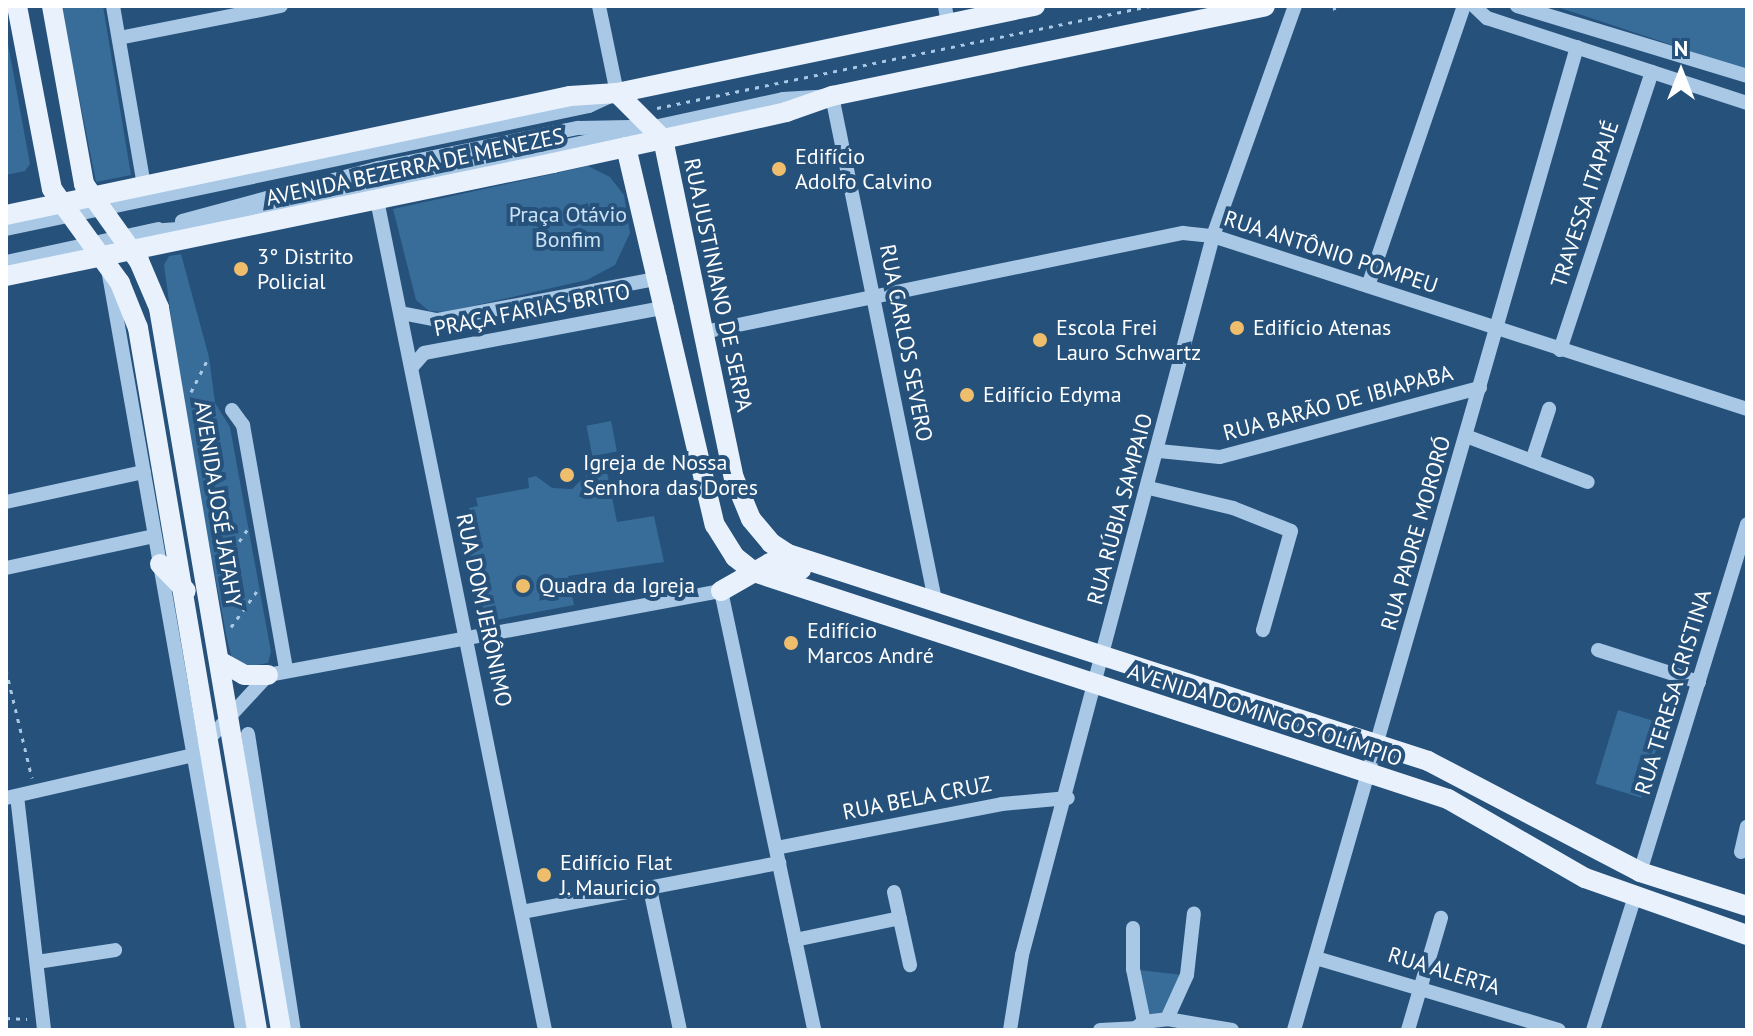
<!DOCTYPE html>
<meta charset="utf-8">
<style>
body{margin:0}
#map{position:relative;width:1753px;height:1036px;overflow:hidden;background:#25517b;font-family:"PT Sans",sans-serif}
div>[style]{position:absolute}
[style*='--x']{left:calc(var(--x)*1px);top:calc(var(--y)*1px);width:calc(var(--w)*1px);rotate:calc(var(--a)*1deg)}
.green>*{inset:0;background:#386c99;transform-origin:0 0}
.path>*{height:3px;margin-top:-1.5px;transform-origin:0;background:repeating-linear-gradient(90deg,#a8c8e5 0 4px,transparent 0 10px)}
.minor>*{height:14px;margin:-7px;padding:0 7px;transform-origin:7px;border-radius:7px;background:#a8c8e5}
.major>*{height:20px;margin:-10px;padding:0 10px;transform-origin:10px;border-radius:10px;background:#e9f2fc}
.dots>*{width:22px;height:22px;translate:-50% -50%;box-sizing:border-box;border:4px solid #25517b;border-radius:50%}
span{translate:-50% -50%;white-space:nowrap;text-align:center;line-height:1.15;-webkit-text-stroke:8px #25517b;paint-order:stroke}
.poi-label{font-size:22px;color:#fff}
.left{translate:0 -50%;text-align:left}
.street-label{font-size:22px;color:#fff}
.park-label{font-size:22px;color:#cbe1f4}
.frame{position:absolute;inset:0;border:8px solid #fff;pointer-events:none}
.north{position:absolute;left:1641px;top:32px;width:80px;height:80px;-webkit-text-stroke:6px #25517b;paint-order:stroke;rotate:0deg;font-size:22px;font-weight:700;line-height:32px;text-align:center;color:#fff}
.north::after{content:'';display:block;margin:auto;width:28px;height:36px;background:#fff;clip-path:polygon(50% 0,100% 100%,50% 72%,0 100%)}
</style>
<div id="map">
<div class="green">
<div style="clip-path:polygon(61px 6px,103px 6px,131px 175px,96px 182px)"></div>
<div style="clip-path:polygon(1554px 6px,1747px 6px,1747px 70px,1609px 24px)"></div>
<div style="clip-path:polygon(6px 33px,30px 164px,25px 171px,6px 175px)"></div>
<div style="clip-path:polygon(588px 166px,610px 177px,624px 195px,630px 233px,615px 265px,587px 280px,446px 312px,429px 311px,416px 300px,393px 209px)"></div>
<div style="clip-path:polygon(181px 254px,209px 357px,215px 403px,230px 427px,271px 652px,268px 663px,241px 668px,233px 664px,226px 634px,183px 406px,164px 265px,169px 256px)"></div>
<div style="left:611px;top:421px;width:31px;height:25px;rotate:79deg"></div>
<div style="clip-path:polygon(606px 467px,617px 522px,654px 516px,664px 562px,568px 576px,574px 605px,485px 622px,478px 617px,460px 527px,472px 524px,469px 508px,478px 506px,476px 498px,529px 488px,528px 478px,536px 476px,552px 488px,572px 489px,594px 468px)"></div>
<div style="left:1618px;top:710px;width:48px;height:77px;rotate:17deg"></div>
<div style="clip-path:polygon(1139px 970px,1183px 975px,1165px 1016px,1147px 1015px)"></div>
</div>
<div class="path">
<div style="--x:1334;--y:6;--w:5;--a:79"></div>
<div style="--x:657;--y:108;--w:503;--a:-11.69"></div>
<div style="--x:191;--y:392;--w:39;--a:-63"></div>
<div style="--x:222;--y:566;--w:44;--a:-55.2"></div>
<div style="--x:231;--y:627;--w:44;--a:-54.2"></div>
<div style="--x:6;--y:670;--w:111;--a:76.5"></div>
<div style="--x:6;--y:1018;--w:21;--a:3"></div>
</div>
<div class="minor">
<div style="--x:113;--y:6;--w:182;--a:80.2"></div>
<div style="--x:945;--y:6;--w:18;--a:81"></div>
<div style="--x:1474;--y:6;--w:18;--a:43"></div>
<div style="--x:1487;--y:18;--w:274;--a:18.1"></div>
<div style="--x:1517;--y:6;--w:240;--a:16.9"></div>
<div style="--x:119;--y:38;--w:165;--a:-11.2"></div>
<div style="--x:377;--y:200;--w:847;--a:78.56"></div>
<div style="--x:182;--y:221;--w:204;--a:-15.1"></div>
<div style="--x:379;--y:168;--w:203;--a:-11.4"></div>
<div style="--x:578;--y:128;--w:52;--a:-1.1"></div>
<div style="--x:6;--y:229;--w:596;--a:-11.91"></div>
<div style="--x:589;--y:106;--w:31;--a:-25"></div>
<div style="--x:617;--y:93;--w:89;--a:-101.7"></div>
<div style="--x:150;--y:231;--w:39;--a:-4"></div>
<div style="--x:189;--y:228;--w:608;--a:-12.25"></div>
<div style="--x:783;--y:99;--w:49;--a:-3.5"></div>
<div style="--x:832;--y:96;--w:514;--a:78.45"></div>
<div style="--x:6;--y:262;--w:156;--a:-12.2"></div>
<div style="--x:108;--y:269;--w:773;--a:80.01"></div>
<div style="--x:1368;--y:286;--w:296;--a:-71.1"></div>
<div style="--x:401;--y:313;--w:38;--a:11"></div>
<div style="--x:438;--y:320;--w:226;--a:-10.7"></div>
<div style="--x:704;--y:332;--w:489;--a:-11.7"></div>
<div style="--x:1183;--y:233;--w:30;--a:6"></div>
<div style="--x:1213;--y:236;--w:561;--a:17.95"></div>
<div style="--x:1560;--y:350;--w:293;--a:-71.7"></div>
<div style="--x:412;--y:367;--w:18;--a:-49"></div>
<div style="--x:424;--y:353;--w:247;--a:-10.7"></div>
<div style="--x:232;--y:410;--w:19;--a:54"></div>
<div style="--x:243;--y:425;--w:249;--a:80"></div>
<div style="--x:1466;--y:436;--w:130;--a:20.7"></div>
<div style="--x:1159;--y:451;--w:61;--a:5.6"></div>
<div style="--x:1220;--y:457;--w:269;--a:-14.9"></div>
<div style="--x:1532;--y:461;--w:55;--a:-71.9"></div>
<div style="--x:1149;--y:488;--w:86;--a:13.4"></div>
<div style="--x:1233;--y:508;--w:62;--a:21.6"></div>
<div style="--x:1291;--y:531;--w:103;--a:105.8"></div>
<div style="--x:6;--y:502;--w:141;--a:-12.3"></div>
<div style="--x:6;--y:568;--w:151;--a:-12.2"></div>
<div style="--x:1598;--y:650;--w:106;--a:17.6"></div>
<div style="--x:248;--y:734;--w:300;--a:81.2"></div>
<div style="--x:194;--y:755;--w:109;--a:-47.2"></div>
<div style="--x:268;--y:675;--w:461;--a:-10.5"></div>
<div style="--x:721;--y:591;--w:449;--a:78"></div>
<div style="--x:17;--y:796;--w:236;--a:83.4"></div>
<div style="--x:6;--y:798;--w:193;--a:-12.9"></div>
<div style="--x:776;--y:848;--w:230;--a:-11"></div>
<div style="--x:1002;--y:804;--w:66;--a:-5.2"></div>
<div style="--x:1741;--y:852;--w:26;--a:-77"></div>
<div style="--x:1640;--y:872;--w:364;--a:-72.9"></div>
<div style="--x:650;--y:889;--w:144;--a:78"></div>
<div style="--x:894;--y:892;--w:75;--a:77.6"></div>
<div style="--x:522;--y:912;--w:262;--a:-10.8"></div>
<div style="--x:1133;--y:928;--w:41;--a:90"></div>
<div style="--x:1133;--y:969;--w:54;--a:78.3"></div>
<div style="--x:795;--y:940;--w:107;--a:-11.8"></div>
<div style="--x:1316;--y:958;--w:253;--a:16.5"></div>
<div style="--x:37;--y:962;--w:79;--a:-8.7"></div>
<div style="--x:1167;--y:1019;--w:48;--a:-65.6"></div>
<div style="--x:1187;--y:975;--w:62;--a:-83.6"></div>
<div style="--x:1010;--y:1030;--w:76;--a:-80.9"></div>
<div style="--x:1022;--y:955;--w:744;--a:-75.12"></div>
<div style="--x:1213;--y:236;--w:244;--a:-70.4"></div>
<div style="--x:1100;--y:1030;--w:34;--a:-3"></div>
<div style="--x:1133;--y:1030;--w:14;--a:-36"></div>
<div style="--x:1144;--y:1022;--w:23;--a:-7"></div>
<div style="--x:1167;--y:1019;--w:66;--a:9.6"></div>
<div style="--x:1294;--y:1030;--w:1023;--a:-73.94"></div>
<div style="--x:1408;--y:1030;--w:117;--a:-73.6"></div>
<div style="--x:1593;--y:1030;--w:137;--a:-72.6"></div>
</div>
<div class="major">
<div style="--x:17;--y:6;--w:186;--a:79.2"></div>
<div style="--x:52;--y:189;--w:116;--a:54.1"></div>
<div style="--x:120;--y:283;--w:48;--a:68.2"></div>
<div style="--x:138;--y:328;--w:712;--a:80.38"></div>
<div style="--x:52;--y:6;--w:181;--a:79.8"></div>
<div style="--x:84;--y:184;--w:95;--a:54.5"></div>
<div style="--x:139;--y:261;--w:51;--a:66.9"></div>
<div style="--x:159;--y:308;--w:732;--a:80.41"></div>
<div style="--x:617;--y:93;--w:65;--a:45"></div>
<div style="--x:663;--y:139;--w:346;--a:78.2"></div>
<div style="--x:734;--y:478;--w:44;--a:67.5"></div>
<div style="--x:751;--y:519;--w:31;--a:50"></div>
<div style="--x:771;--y:543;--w:20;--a:33"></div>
<div style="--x:788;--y:554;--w:673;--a:17.92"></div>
<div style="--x:1428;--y:761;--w:239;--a:27.6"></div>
<div style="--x:1640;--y:872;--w:112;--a:17.6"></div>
<div style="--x:626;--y:147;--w:388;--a:76.8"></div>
<div style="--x:715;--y:525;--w:38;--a:58"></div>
<div style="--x:735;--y:557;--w:24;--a:38"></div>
<div style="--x:754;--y:572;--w:730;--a:18.11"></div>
<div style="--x:1448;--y:799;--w:158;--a:30"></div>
<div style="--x:1585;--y:878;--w:172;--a:19.4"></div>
<div style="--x:6;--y:215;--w:576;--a:-11.91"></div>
<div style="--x:570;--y:96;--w:47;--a:-3.7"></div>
<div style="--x:617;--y:93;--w:427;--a:-11.8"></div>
<div style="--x:6;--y:276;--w:559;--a:-11.67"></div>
<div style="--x:553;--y:163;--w:239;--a:-12.3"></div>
<div style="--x:786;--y:112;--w:49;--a:-19.2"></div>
<div style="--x:832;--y:96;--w:442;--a:-11.7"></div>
<div style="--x:160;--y:564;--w:37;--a:46"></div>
<div style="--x:721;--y:591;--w:56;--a:-29.7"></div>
<div style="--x:770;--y:563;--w:32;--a:11"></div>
<div style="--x:221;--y:662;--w:26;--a:29"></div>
<div style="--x:244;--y:675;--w:24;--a:0"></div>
</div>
<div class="dots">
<div style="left:779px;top:169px;background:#eebe6d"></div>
<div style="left:241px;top:269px;background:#eebe6d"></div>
<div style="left:1237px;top:328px;background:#eebe6d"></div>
<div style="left:1040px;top:340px;background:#eebe6d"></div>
<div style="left:967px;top:395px;background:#eebe6d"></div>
<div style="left:567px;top:475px;background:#eebe6d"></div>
<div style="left:523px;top:586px;background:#eebe6d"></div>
<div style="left:791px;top:643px;background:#eebe6d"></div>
<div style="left:544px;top:875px;background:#eebe6d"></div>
</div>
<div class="poi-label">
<span class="left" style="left:795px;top:169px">Edifício<br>Adolfo Calvino</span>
<span class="left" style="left:257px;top:269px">3° Distrito<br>Policial</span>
<span class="left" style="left:1056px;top:340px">Escola Frei<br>Lauro Schwartz</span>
<span class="left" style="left:1253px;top:328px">Edifício Atenas</span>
<span class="left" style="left:983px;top:395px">Edifício Edyma</span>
<span class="left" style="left:583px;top:475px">Igreja de Nossa<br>Senhora das Dores</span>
<span class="left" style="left:539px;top:586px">Quadra da Igreja</span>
<span class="left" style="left:807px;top:643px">Edifício<br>Marcos André</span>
<span class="left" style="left:560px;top:875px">Edifício Flat<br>J. Mauricio</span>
</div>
<div class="street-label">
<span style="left:415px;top:167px;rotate:-12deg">AVENIDA BEZERRA DE MENEZES</span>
<span style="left:1585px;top:204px;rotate:-72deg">TRAVESSA ITAPAJÉ</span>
<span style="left:1331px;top:252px;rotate:18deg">RUA ANTÔNIO POMPEU</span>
<span style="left:718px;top:285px;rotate:78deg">RUA JUSTINIANO DE SERPA</span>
<span style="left:532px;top:310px;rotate:-11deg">PRAÇA FARIAS BRITO</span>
<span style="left:906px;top:343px;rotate:79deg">RUA CARLOS SEVERO</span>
<span style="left:1338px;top:403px;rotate:-15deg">RUA BARÃO DE IBIAPABA</span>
<span style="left:218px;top:504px;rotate:81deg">AVENIDA JOSÉ JATAHY</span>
<span style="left:1120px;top:509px;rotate:-75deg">RUA RÚBIA SAMPAIO</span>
<span style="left:1416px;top:533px;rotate:-74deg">RUA PADRE MORORÓ</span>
<span style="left:484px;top:610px;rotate:78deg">RUA DOM JERÔNIMO</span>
<span style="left:1673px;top:692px;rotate:-73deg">RUA TERESA CRISTINA</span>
<span style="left:1265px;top:715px;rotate:18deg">AVENIDA DOMINGOS OLÍMPIO</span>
<span style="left:917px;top:798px;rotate:-11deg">RUA BELA CRUZ</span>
<span style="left:1444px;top:971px;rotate:17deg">RUA ALERTA</span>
</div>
<div class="park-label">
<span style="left:568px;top:227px">Praça Otávio<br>Bonfim</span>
</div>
<div class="frame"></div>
<div class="north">N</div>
</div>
